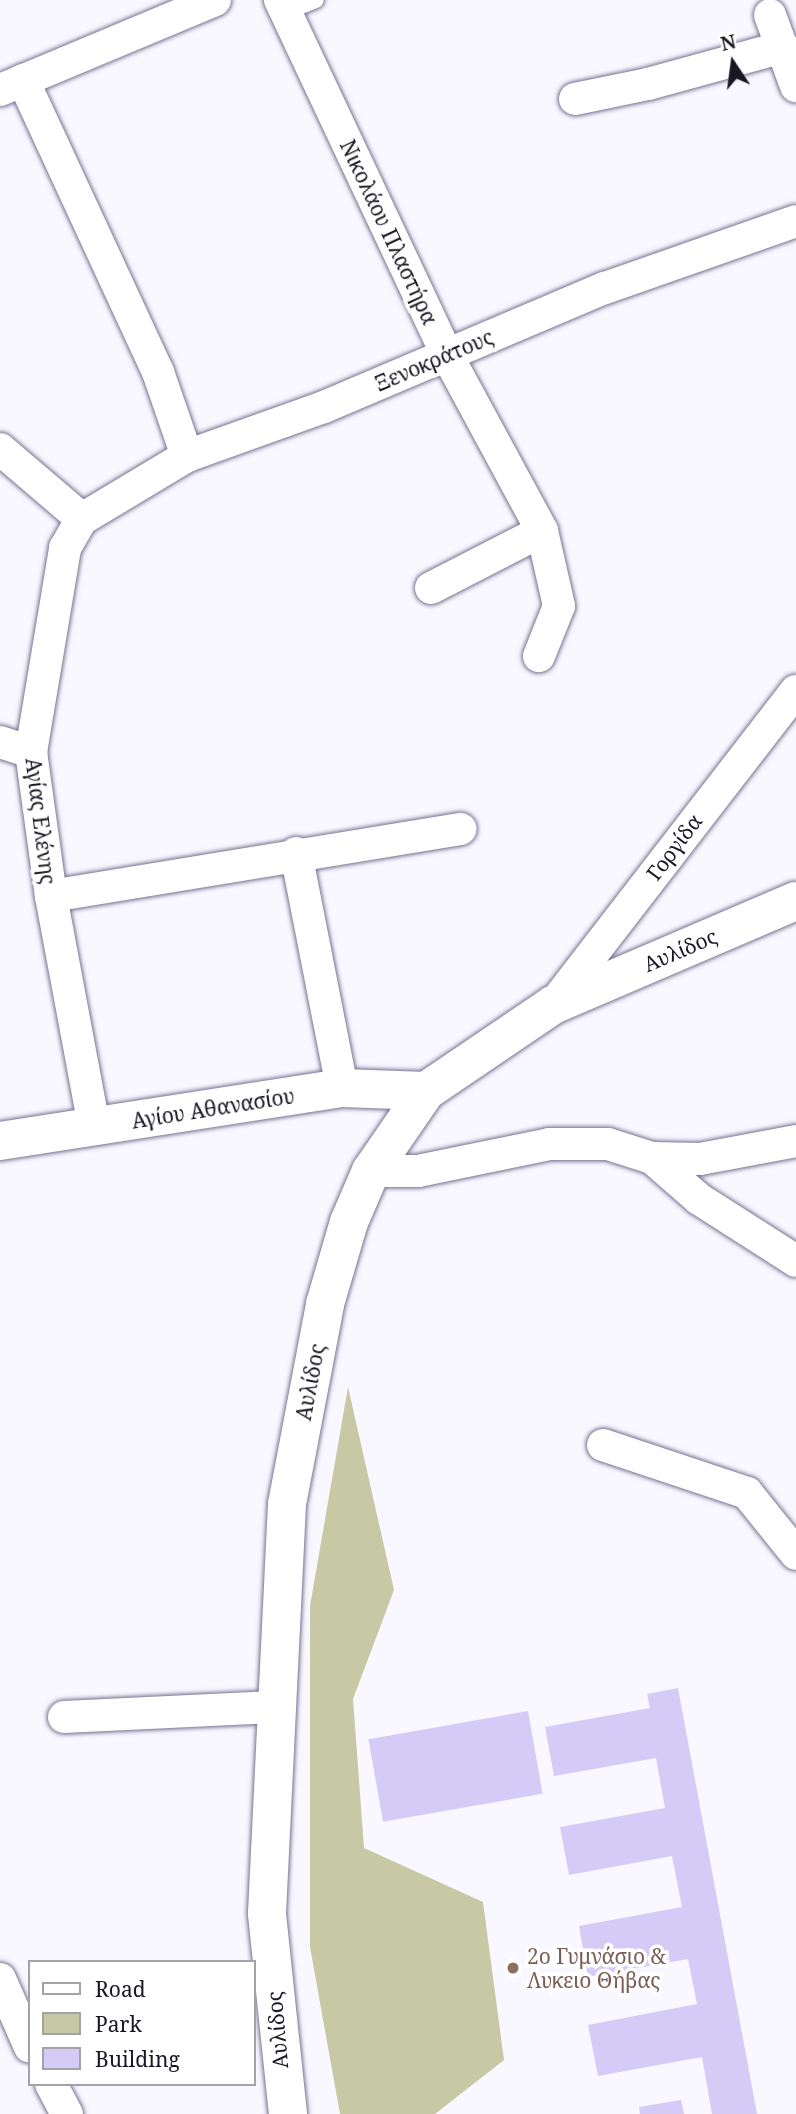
<!DOCTYPE html>
<meta charset="utf-8">
<style>
body{margin:0}
#map{position:relative;width:796px;height:2114px;overflow:hidden;background:#f9f7ff;font-family:"Noto Serif",serif}
div>[style]{position:absolute}
[style*='--x']{left:calc(var(--x)*1px);top:calc(var(--y)*1px);width:calc(var(--w)*1px);rotate:calc(var(--a)*1deg)}
.green>*{inset:0;background:#c6c9a4}
.building>*{inset:0;background:#d4ccf6;transform-origin:0 0}
.roads{filter:drop-shadow(0 0 2px #787292) drop-shadow(0 0 2px #787292)}
.lane>*{height:16px;margin:-8px;padding:0 8px;transform-origin:8px;border-radius:8px;background:#fff}
.street>*{height:32px;margin:-16px;padding:0 16px;transform-origin:16px;border-radius:16px;background:#fff}
.secondary>*{height:38px;margin:-19px;padding:0 19px;transform-origin:19px;border-radius:19px;background:#fff}
.dots>*{width:19px;height:19px;translate:-50% -50%;box-sizing:border-box;border:4px solid #fff;border-radius:50%}
span{translate:-50% -50%;white-space:nowrap;text-align:center;line-height:1.15;-webkit-text-stroke:7px #fff;paint-order:stroke}
.street-label{font-size:21px;color:#191723}
.education-label{font-size:21px;color:#785e54}
.left{translate:0 -50%;text-align:left}
.legend{position:absolute;left:28px;top:1960px;width:228px;height:126px;box-sizing:border-box;background:#fff;border:2px solid #a3a2a7;margin:0;padding:9px 12px;list-style:none;font-size:21px;color:#191723}
.legend li{display:flex;align-items:center;gap:14px;height:35px}
.legend b{width:35px;border:2px solid #a3a2a7}
.north{position:absolute;left:698px;top:28px;width:70px;height:70px;-webkit-text-stroke:5px #fff;paint-order:stroke;rotate:347deg;font-size:19px;font-weight:700;line-height:28px;text-align:center;color:#191723}
.north::after{content:'';display:block;margin:auto;width:24px;height:32px;background:#191723;clip-path:polygon(50% 0,100% 100%,50% 72%,0 100%)}
</style>
<div id="map">
<div class="green">
<div style="clip-path:polygon(348px 1387px,394px 1590px,353px 1699px,364px 1848px,483px 1902px,504px 2060px,435px 2114px,340px 2114px,310px 1947px,310px 1606px)"></div>
</div>
<div class="building">
<div style="clip-path:polygon(678px 1688px,757px 2114px,712px 2114px,702px 2057px,598px 2076px,588px 2025px,697px 2004px,688px 1959px,588px 1977px,579px 1926px,682px 1907px,672px 1856px,569px 1875px,560px 1827px,665px 1808px,656px 1758px,554px 1776px,545px 1727px,650px 1708px,647px 1694px)"></div>
<div style="left:528px;top:1711px;width:84px;height:162px;rotate:80deg"></div>
<div style="clip-path:polygon(681px 2100px,684px 2114px,640px 2114px,639px 2107px)"></div>
</div>
<div class="roads">
<div class="lane">
<div style="--x:286;--y:12;--w:32;--a:-22"></div>
</div>
<div class="street">
<div style="--x:280;--y:0;--w:392;--a:64.8"></div>
<div style="--x:447;--y:355;--w:200;--a:61.6"></div>
<div style="--x:542;--y:531;--w:77;--a:77.2"></div>
<div style="--x:559;--y:606;--w:54;--a:111.8"></div>
<div style="--x:770;--y:15;--w:76;--a:69.9"></div>
<div style="--x:23;--y:80;--w:322;--a:65.2"></div>
<div style="--x:158;--y:372;--w:89;--a:71"></div>
<div style="--x:0;--y:90;--w:233;--a:-22.7"></div>
<div style="--x:575;--y:99;--w:75;--a:-11.6"></div>
<div style="--x:648;--y:84;--w:140;--a:-15.3"></div>
<div style="--x:0;--y:449;--w:108;--a:40.5"></div>
<div style="--x:431;--y:588;--w:125;--a:-27.2"></div>
<div style="--x:0;--y:742;--w:33;--a:18"></div>
<div style="--x:296;--y:853;--w:239;--a:78.9"></div>
<div style="--x:51;--y:896;--w:415;--a:-9.3"></div>
<div style="--x:553;--y:1005;--w:397;--a:-52.3"></div>
<div style="--x:94;--y:1126;--w:234;--a:-100.6"></div>
<div style="--x:51;--y:896;--w:145;--a:-97.9"></div>
<div style="--x:31;--y:752;--w:207;--a:-80.5"></div>
<div style="--x:65;--y:548;--w:34;--a:-60"></div>
<div style="--x:82;--y:519;--w:122;--a:-31"></div>
<div style="--x:187;--y:456;--w:145;--a:-19.7"></div>
<div style="--x:324;--y:407;--w:305;--a:-23"></div>
<div style="--x:605;--y:288;--w:202;--a:-19.3"></div>
<div style="--x:652;--y:1158;--w:48;--a:1.2"></div>
<div style="--x:700;--y:1159;--w:98;--a:-10.6"></div>
<div style="--x:371;--y:1171;--w:47;--a:0"></div>
<div style="--x:418;--y:1171;--w:134;--a:-11.6"></div>
<div style="--x:549;--y:1144;--w:59;--a:0"></div>
<div style="--x:608;--y:1144;--w:46;--a:17.7"></div>
<div style="--x:652;--y:1158;--w:62;--a:41.1"></div>
<div style="--x:699;--y:1199;--w:115;--a:32.6"></div>
<div style="--x:603;--y:1445;--w:152;--a:18.4"></div>
<div style="--x:747;--y:1493;--w:78;--a:51.2"></div>
<div style="--x:64;--y:1717;--w:210;--a:-2.7"></div>
<div style="--x:0;--y:1979;--w:74;--a:66.2"></div>
<div style="--x:51;--y:2084;--w:34;--a:62"></div>
</div>
<div class="secondary">
<div style="--x:0;--y:1141;--w:346;--a:-8.8"></div>
<div style="--x:342;--y:1088;--w:84;--a:2"></div>
<div style="--x:288;--y:2114;--w:202;--a:-96"></div>
<div style="--x:267;--y:1913;--w:409;--a:-87.2"></div>
<div style="--x:287;--y:1504;--w:204;--a:-79.2"></div>
<div style="--x:325;--y:1304;--w:85;--a:-73.7"></div>
<div style="--x:349;--y:1222;--w:56;--a:-66.7"></div>
<div style="--x:371;--y:1171;--w:97;--a:-55.5"></div>
<div style="--x:426;--y:1091;--w:153;--a:-34.1"></div>
<div style="--x:553;--y:1005;--w:264;--a:-23.2"></div>
</div>
</div>
<div class="dots">
<div style="left:513px;top:1968px;background:#8d6e63"></div>
</div>
<div class="street-label">
<span style="left:389px;top:232px;rotate:65deg">Νικολάου Πλαστήρα</span>
<span style="left:434px;top:360px;rotate:-23deg">Ξενοκράτους</span>
<span style="left:41px;top:821px;rotate:83deg">Αγίας Ελένης</span>
<span style="left:674px;top:847px;rotate:-53deg">Γοργίδα</span>
<span style="left:680px;top:950px;rotate:-23deg">Αυλίδος</span>
<span style="left:213px;top:1108px;rotate:-9deg">Αγίου Αθανασίου</span>
<span style="left:310px;top:1382px;rotate:-79deg">Αυλίδος</span>
<span style="left:277px;top:2030px;rotate:-95deg">Αυλίδος</span>
</div>
<div class="education-label">
<span class="left" style="left:527px;top:1968px">2ο Γυμνάσιο &amp;<br>Λυκειο Θήβας</span>
</div>
<ul class="legend">
<li><b style="height:9px;background:#fff"></b>Road</li>
<li><b style="height:19px;background:#c6c9a4"></b>Park</li>
<li><b style="height:19px;background:#d4ccf6"></b>Building</li>
</ul>
<div class="north">N</div>
</div>
